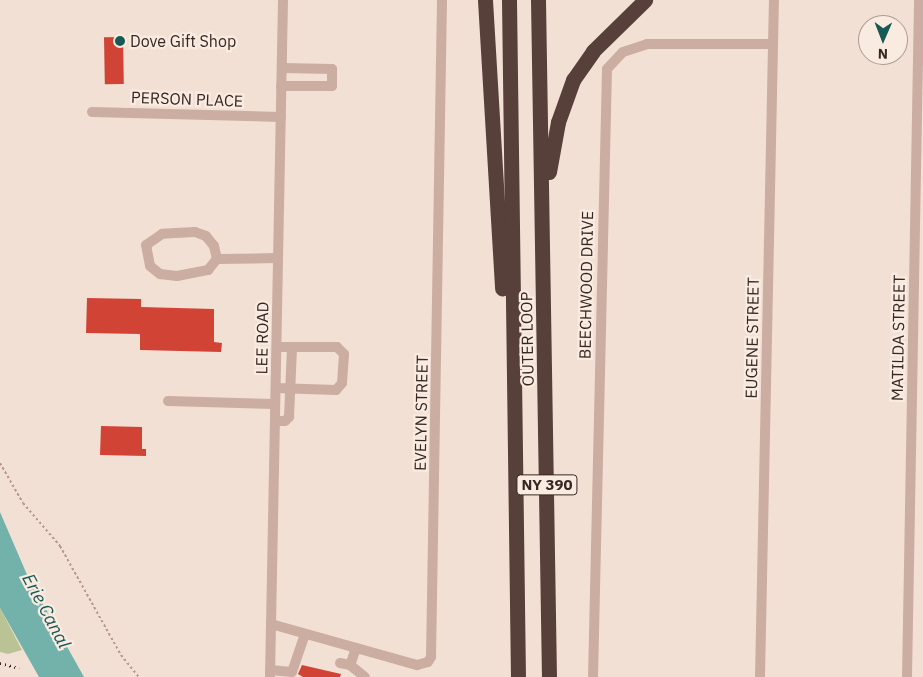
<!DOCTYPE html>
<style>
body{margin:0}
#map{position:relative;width:923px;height:677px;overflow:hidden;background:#f3e0d5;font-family:"IBM Plex Sans",sans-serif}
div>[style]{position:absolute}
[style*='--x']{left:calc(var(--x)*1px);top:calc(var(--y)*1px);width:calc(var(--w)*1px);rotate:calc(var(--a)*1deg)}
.green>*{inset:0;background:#bac394}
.water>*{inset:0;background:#72b2ab}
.building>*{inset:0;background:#d14335;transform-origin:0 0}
.path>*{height:2px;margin-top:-1px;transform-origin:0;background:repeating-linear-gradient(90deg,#b7978b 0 2.5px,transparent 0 5px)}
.minor>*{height:10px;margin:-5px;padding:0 5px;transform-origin:5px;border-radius:5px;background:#cbaea1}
.highway>*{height:15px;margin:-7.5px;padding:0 7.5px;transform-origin:7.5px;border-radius:7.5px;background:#573f3a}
.rail>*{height:2.5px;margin-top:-1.25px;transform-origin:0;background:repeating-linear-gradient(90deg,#352724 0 1px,transparent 0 5px)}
.dots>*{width:14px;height:14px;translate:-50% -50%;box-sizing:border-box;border:2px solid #faebe1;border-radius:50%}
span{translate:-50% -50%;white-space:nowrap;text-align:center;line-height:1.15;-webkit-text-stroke:4.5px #faebe1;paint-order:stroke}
.shield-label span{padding:1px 4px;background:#faebe1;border:1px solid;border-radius:4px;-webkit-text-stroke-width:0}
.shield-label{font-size:15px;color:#352724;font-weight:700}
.poi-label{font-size:16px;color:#352724}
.left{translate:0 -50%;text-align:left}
.street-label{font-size:16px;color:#352724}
.water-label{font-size:18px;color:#175954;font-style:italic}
.north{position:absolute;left:858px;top:15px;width:50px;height:50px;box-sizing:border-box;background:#faebe1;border:1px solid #ab9d95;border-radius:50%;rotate:181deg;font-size:14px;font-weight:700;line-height:20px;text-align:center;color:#352724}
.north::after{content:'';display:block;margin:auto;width:18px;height:22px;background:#175954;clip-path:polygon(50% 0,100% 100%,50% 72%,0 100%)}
</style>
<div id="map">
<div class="green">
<div style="clip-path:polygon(0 608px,22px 650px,8px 654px,0 652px)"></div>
</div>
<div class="water">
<div style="clip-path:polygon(0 512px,28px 577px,84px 677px,39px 677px,0 608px)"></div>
</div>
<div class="building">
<div style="left:123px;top:37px;width:47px;height:19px;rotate:89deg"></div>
<div style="clip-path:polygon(87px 298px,141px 299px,141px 307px,214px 309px,214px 342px,222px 343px,221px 352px,140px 350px,140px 334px,86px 333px)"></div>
<div style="clip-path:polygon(101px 426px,142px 427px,142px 449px,146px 449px,146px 456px,100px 455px)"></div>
<div style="clip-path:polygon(302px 665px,341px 674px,340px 677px,303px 677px,298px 674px)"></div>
</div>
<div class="path">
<div style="--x:0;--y:463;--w:46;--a:60.1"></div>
<div style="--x:23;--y:503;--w:57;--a:49.3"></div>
<div style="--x:60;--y:546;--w:125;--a:60.8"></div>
<div style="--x:121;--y:655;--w:28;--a:51"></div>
</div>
<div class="minor">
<div style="--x:281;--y:86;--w:51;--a:0"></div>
<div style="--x:332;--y:86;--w:17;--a:-90"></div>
<div style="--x:332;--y:69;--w:50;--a:-178.9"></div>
<div style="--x:92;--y:112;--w:189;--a:1.5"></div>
<div style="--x:217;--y:259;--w:13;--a:-103"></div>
<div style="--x:214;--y:246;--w:13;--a:-129"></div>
<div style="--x:206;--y:236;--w:12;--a:-160"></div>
<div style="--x:195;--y:232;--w:33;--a:177"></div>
<div style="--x:162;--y:234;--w:19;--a:145"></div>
<div style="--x:146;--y:245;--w:21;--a:79"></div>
<div style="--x:150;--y:266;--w:13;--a:39"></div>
<div style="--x:160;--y:274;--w:17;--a:7"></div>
<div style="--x:177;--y:276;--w:32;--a:-11"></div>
<div style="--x:208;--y:270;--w:14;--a:-51"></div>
<div style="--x:217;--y:259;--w:61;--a:-0.9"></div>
<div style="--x:276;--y:388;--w:60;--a:1.9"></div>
<div style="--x:336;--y:390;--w:9;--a:-49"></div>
<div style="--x:342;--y:383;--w:29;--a:-86"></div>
<div style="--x:344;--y:354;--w:10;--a:-135"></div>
<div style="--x:337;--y:347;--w:60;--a:180"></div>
<div style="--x:168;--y:401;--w:107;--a:1.6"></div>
<div style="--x:275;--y:421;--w:10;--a:0"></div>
<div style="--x:285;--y:421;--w:6;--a:-45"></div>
<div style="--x:289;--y:417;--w:70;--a:-87.5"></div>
<div style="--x:271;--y:624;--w:152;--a:15.7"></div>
<div style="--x:417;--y:665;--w:11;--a:-15"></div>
<div style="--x:428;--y:662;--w:6;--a:-59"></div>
<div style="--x:431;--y:657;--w:657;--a:-89.04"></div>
<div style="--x:356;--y:648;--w:18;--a:109"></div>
<div style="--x:350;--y:665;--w:19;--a:39"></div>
<div style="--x:340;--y:663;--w:10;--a:11"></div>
<div style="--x:270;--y:670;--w:22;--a:5"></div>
<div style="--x:292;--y:672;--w:40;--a:-71.1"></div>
<div style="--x:270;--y:677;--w:677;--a:-88.9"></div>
<div style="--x:593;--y:677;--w:608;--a:-88.68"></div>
<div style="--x:607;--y:69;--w:23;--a:-47"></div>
<div style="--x:623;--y:52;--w:25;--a:-18"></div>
<div style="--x:647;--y:44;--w:126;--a:0"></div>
<div style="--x:760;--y:677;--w:677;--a:-88.82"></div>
<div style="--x:907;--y:677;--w:677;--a:-88.98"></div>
</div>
<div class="highway">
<div style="--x:485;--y:0;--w:289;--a:86.6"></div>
<div style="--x:509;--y:0;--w:677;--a:89.24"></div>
<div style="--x:538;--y:0;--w:677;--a:89.07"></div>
<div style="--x:549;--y:172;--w:51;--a:-79.8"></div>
<div style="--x:558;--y:122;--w:45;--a:-70.3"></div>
<div style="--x:573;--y:80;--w:35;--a:-55"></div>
<div style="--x:593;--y:51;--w:73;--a:-44.4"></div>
</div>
<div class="rail">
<div style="--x:0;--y:663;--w:20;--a:15"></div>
</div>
<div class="dots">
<div style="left:120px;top:41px;background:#175954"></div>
</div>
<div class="shield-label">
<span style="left:547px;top:485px">NY 390</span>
</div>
<div class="poi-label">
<span class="left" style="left:130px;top:41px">Dove Gift Shop</span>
</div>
<div class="street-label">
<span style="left:187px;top:99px;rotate:2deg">PERSON PLACE</span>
<span style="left:586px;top:285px;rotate:-89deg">BEECHWOOD DRIVE</span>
<span style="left:262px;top:338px;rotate:-89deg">LEE ROAD</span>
<span style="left:752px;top:338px;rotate:-89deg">EUGENE STREET</span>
<span style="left:898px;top:338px;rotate:-89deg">MATILDA STREET</span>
<span style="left:527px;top:339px;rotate:-91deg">OUTER LOOP</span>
<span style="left:421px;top:413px;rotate:-89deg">EVELYN STREET</span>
</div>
<div class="water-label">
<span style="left:46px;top:611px;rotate:62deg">Erie Canal</span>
</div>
<div class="north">N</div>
</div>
